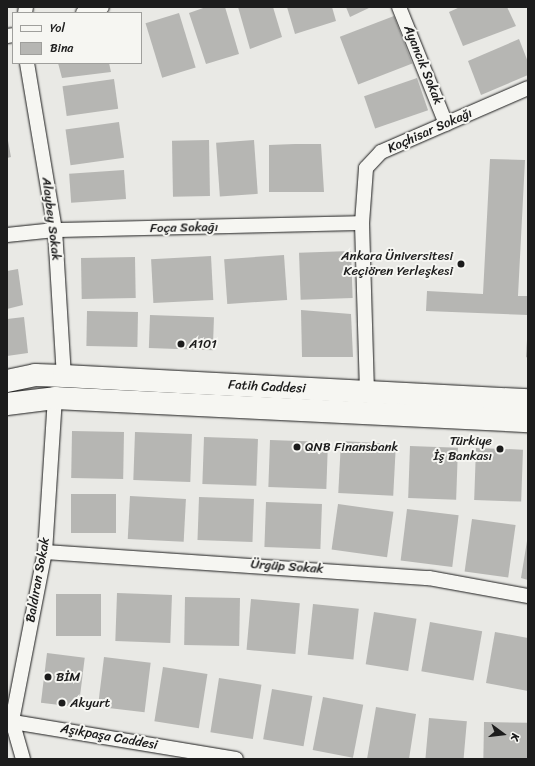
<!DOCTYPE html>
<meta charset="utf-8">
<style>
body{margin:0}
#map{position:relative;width:535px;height:766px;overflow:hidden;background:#e9e9e5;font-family:Sriracha,sans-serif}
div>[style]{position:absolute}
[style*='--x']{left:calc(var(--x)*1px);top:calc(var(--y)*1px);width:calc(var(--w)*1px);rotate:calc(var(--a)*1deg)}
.building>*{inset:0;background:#b6b6b3;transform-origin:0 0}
.roads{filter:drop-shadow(0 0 1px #1c1c1c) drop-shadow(0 0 1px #1c1c1c)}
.street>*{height:14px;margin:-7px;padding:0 7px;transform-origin:7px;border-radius:7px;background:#f6f6f2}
.primary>*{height:22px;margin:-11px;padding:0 11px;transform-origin:11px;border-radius:11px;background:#f6f6f2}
.dots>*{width:11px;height:11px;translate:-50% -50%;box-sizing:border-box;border:2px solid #f6f6f2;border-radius:50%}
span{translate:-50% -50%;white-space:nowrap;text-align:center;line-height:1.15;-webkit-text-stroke:4px #f6f6f2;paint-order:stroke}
.street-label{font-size:13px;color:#1c1c1c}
.poi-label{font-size:13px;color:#1c1c1c}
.right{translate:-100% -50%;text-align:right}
.left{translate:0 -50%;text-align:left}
.frame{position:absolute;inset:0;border:8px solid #1c1c1c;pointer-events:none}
.legend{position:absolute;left:12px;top:12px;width:130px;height:52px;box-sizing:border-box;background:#f6f6f2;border:1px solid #9f9f9c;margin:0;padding:5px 7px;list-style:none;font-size:12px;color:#1c1c1c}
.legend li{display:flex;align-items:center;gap:8px;height:20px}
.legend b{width:20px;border:1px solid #9f9f9c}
.north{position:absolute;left:483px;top:714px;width:40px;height:40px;-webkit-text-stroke:3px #f6f6f2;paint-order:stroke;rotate:105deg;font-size:11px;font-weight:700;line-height:16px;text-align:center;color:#1c1c1c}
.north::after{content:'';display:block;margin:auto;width:14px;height:18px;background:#1c1c1c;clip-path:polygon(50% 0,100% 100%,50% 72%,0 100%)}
</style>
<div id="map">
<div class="building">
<div style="clip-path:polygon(206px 7px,225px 7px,239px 54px,206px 64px,189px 13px)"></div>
<div style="clip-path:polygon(238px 7px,273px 7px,282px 37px,250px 49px)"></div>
<div style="clip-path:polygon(287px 7px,332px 7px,336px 21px,295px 34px)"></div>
<div style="clip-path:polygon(346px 7px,371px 7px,350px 17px)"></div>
<div style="clip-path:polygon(460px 7px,507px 7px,516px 26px,463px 46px,449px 12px)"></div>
<div style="left:179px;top:13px;width:57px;height:35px;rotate:73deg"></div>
<div style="left:394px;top:16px;width:51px;height:58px;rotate:69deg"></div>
<div style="clip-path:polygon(519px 39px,528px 62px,528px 75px,481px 95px,468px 61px)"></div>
<div style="clip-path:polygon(58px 63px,109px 63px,111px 72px,62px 78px)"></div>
<div style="left:417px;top:78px;width:34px;height:56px;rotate:71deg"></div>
<div style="left:114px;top:79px;width:30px;height:52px;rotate:82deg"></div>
<div style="left:119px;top:122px;width:36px;height:54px;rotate:82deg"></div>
<div style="clip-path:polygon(7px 135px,11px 157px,7px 158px)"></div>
<div style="left:209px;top:140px;width:56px;height:37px;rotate:89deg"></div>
<div style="left:254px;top:140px;width:54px;height:38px;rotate:86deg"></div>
<div style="clip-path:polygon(295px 144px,321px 144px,324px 192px,269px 192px,269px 145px)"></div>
<div style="clip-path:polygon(490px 159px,525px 160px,518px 296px,528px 296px,528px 315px,426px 311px,427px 291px,483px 294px)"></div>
<div style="left:124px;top:170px;width:29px;height:55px;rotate:86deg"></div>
<div style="left:351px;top:251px;width:47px;height:52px;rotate:88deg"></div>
<div style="left:284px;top:255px;width:45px;height:60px;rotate:86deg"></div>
<div style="left:211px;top:256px;width:44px;height:60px;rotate:87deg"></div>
<div style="left:135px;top:257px;width:41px;height:54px;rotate:89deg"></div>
<div style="clip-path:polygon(18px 269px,23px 305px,7px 309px,7px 271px)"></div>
<div style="clip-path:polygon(301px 310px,351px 314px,353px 357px,302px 357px)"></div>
<div style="left:87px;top:311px;width:51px;height:35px;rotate:1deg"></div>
<div style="left:150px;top:315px;width:64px;height:33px;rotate:2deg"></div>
<div style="clip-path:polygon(24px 317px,28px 353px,7px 356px,7px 319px)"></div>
<div style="clip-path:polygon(527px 340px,528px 340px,528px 358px,526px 357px)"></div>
<div style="left:72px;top:431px;width:52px;height:47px;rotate:1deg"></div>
<div style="left:135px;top:432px;width:57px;height:48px;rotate:2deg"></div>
<div style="left:204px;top:437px;width:54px;height:47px;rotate:2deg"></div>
<div style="left:270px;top:440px;width:58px;height:47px;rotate:2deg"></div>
<div style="left:341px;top:441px;width:55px;height:52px;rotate:3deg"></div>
<div style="left:410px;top:446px;width:48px;height:52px;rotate:2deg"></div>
<div style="left:476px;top:448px;width:47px;height:52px;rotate:2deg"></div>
<div style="left:71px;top:494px;width:45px;height:39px"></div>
<div style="left:130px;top:496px;width:56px;height:43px;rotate:3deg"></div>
<div style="left:199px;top:497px;width:55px;height:43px;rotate:2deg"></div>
<div style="left:266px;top:502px;width:56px;height:45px;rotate:2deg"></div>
<div style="left:338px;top:504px;width:56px;height:46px;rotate:8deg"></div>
<div style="left:407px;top:509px;width:52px;height:52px;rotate:7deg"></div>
<div style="left:472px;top:519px;width:44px;height:53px;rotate:8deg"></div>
<div style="clip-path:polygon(527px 541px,528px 541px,528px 580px,521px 578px)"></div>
<div style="left:117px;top:593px;width:55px;height:48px;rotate:2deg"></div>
<div style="left:56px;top:594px;width:45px;height:42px"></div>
<div style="left:185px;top:597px;width:55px;height:48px;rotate:1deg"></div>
<div style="left:251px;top:599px;width:49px;height:51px;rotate:5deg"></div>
<div style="left:313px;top:604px;width:46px;height:51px;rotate:6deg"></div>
<div style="left:374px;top:612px;width:43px;height:53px;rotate:9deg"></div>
<div style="left:430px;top:622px;width:53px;height:50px;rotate:10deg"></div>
<div style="clip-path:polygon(495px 632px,528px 638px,528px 691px,486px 683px)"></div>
<div style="left:47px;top:653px;width:38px;height:50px;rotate:7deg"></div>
<div style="left:104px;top:657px;width:47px;height:50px;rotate:7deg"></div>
<div style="left:163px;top:667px;width:45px;height:55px;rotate:9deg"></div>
<div style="left:219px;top:678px;width:43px;height:55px;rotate:9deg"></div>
<div style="left:272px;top:689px;width:41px;height:51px;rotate:10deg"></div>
<div style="left:323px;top:697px;width:41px;height:54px;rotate:11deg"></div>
<div style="clip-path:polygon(376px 707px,416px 714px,409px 759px,367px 759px)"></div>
<div style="left:429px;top:718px;width:38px;height:41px;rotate:5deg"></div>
<div style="left:484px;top:722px;width:44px;height:37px;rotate:1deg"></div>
</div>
<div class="roads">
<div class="street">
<div style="--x:399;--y:7;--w:126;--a:68.1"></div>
<div style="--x:25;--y:13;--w:6;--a:-81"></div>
<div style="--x:83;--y:13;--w:20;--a:-18"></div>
<div style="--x:7;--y:36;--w:6;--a:-9"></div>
<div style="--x:27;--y:63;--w:169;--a:80.5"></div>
<div style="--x:55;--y:230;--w:146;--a:86.5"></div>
<div style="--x:7;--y:235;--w:48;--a:-5.9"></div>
<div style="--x:55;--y:230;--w:307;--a:-1.3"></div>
<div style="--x:367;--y:392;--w:169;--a:-91.7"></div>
<div style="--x:362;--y:223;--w:55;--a:-85.8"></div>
<div style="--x:366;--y:168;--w:22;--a:-47"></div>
<div style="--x:381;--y:152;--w:160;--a:-23.5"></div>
<div style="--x:45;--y:552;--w:385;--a:3.9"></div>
<div style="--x:429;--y:578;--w:101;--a:10.3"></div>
<div style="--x:7;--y:721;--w:232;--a:9.4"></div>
<div style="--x:23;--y:759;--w:40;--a:-106"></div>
<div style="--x:12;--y:721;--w:172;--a:-79"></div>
<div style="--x:45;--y:552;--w:154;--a:-86.3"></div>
</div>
<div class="primary">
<div style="--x:7;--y:381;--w:29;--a:-12"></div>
<div style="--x:35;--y:375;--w:29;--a:2"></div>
<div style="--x:64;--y:376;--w:465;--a:3"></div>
<div style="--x:7;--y:404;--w:48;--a:-7.1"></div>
<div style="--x:55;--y:398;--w:474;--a:2.8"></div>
</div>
</div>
<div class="dots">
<div style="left:461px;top:264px;background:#1c1c1c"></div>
<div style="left:181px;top:344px;background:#1c1c1c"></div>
<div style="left:297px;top:447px;background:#1c1c1c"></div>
<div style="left:500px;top:449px;background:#1c1c1c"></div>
<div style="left:48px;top:677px;background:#1c1c1c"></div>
<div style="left:62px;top:703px;background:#1c1c1c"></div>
</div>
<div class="street-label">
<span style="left:423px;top:65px;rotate:68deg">Ayancık Sokak</span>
<span style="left:430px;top:131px;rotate:-24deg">Koçhisar Sokağı</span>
<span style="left:51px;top:219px;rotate:83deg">Alaybey Sokak</span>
<span style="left:184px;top:228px;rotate:-1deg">Foça Sokağı</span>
<span style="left:267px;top:387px;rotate:3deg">Fatih Caddesi</span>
<span style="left:287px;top:567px;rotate:4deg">Ürgüp Sokak</span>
<span style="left:38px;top:580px;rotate:-80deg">Baldıran Sokak</span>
<span style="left:109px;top:737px;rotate:10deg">Aşıkpaşa Caddesi</span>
</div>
<div class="poi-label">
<span class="right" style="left:453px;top:264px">Ankara Üniversitesi<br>Keçiören Yerleşkesi</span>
<span class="left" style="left:189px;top:344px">A101</span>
<span class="right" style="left:492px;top:449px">Türkiye<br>İş Bankası</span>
<span class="left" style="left:305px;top:447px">QNB Finansbank</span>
<span class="left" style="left:56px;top:677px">BİM</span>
<span class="left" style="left:70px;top:703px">Akyurt</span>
</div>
<div class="frame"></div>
<ul class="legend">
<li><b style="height:5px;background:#f6f6f2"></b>Yol</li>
<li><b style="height:11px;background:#b6b6b3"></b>Bina</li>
</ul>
<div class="north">K</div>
</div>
